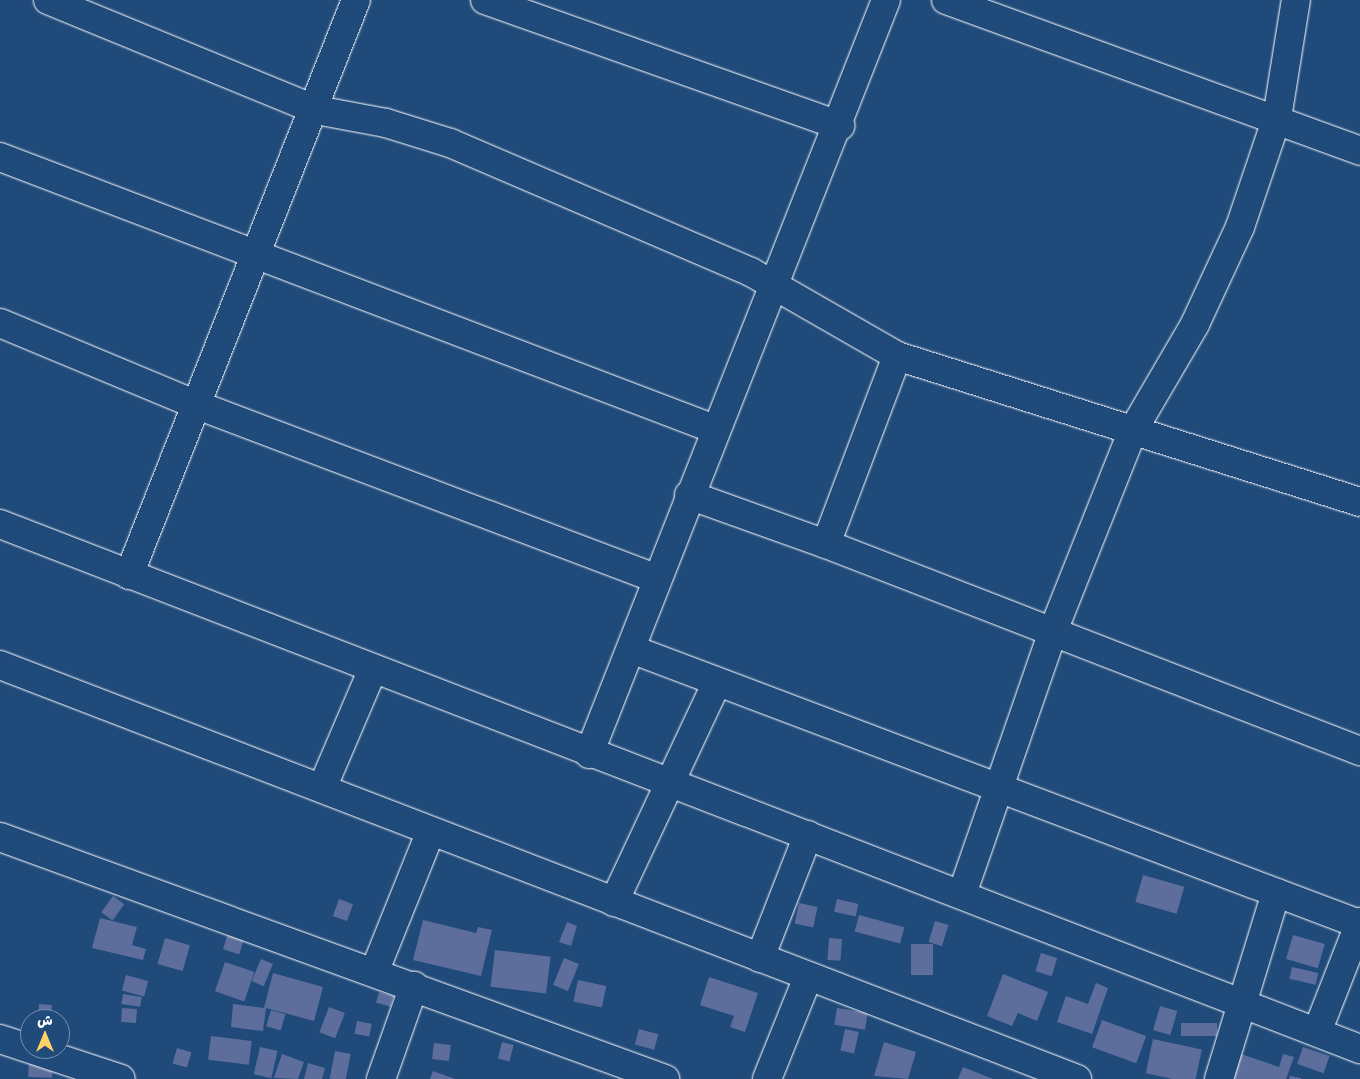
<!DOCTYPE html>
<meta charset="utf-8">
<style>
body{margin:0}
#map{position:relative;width:1360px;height:1079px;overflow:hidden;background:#1f4a7a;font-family:"Patrick Hand","Playpen Sans Arabic",sans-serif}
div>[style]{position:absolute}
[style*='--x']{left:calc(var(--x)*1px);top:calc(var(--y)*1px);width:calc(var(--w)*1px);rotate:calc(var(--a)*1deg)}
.building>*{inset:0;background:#5d6e9c;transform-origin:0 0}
.roads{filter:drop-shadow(0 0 1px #fff) drop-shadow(0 0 1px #fff)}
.minor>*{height:28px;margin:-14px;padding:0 14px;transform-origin:14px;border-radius:14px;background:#1f4a7a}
span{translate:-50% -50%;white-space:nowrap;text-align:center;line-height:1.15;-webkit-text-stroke:4.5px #1f4a7a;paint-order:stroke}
.north{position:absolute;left:20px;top:1009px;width:50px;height:50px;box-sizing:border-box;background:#1f4a7a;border:1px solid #7992af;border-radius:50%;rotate:0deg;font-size:14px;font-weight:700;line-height:20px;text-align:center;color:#fff}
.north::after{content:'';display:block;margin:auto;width:18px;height:22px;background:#ffd166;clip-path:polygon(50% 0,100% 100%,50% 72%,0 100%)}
</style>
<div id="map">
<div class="building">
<div style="left:1143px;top:875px;width:43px;height:28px;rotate:16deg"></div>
<div style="left:113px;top:896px;width:14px;height:20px;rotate:36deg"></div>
<div style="left:339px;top:899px;width:15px;height:18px;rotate:20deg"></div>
<div style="left:837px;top:899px;width:22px;height:13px;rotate:13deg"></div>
<div style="left:799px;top:903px;width:19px;height:21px;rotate:12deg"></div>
<div style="left:859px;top:915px;width:47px;height:17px;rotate:15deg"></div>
<div style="clip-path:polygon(100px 918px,137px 927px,132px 945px,146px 949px,143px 960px,92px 948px)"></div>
<div style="clip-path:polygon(423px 920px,476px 933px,478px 927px,492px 930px,481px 976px,413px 960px)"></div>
<div style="left:935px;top:921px;width:14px;height:22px;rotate:17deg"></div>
<div style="clip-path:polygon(567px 922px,577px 926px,571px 946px,559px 942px)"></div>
<div style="left:228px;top:933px;width:17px;height:17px;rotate:17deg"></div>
<div style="left:1293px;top:935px;width:33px;height:25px;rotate:16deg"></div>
<div style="left:165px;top:938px;width:26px;height:27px;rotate:16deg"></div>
<div style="left:829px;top:938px;width:13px;height:22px;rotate:4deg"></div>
<div style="left:911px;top:944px;width:22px;height:31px"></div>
<div style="left:495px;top:950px;width:56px;height:37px;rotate:7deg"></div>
<div style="left:1041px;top:953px;width:17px;height:19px;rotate:17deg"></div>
<div style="left:564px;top:958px;width:16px;height:29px;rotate:22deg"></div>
<div style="left:261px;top:959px;width:13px;height:24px;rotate:23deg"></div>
<div style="left:225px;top:962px;width:31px;height:31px;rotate:19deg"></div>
<div style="left:1292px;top:967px;width:27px;height:12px;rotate:13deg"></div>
<div style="clip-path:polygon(273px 973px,323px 987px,314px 1021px,266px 1008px,263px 1031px,231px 1027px,233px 1004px,264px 1008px)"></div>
<div style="clip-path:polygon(1003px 974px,1048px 992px,1037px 1021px,1018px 1013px,1012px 1026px,987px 1016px)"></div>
<div style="left:126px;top:975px;width:23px;height:16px;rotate:15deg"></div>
<div style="clip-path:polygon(709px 977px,758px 993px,745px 1032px,730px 1027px,734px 1016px,700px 1005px)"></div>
<div style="left:578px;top:980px;width:29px;height:22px;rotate:12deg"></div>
<div style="clip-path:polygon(1096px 983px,1108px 988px,1092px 1034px,1057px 1022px,1066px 996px,1088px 1004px)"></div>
<div style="left:379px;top:992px;width:15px;height:11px;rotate:16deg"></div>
<div style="left:123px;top:994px;width:19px;height:10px;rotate:9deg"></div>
<div style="left:39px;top:1004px;width:13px;height:15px;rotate:4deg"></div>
<div style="left:1160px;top:1006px;width:18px;height:25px;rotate:16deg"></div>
<div style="left:329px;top:1007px;width:17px;height:27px;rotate:21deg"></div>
<div style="left:122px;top:1008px;width:15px;height:14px;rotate:4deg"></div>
<div style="left:837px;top:1008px;width:31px;height:17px;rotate:9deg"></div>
<div style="left:271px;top:1010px;width:15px;height:17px;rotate:16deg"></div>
<div style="left:1102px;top:1020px;width:47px;height:29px;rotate:20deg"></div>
<div style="left:357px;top:1021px;width:15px;height:13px;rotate:11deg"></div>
<div style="left:1181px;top:1023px;width:36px;height:13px"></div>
<div style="left:639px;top:1029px;width:20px;height:16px;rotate:15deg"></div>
<div style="left:845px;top:1029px;width:14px;height:22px;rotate:12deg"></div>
<div style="left:211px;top:1036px;width:41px;height:24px;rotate:7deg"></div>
<div style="left:1153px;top:1039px;width:50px;height:35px;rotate:12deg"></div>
<div style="left:502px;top:1042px;width:12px;height:17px;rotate:14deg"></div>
<div style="clip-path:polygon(884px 1042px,916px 1052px,908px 1079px,874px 1076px)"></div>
<div style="left:434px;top:1043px;width:17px;height:16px;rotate:7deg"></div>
<div style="left:260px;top:1047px;width:18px;height:28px;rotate:13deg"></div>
<div style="left:1303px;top:1047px;width:28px;height:18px;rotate:19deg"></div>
<div style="left:177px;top:1048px;width:15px;height:16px;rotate:16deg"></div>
<div style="left:335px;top:1051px;width:16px;height:28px;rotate:11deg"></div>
<div style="left:29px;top:1053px;width:24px;height:24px;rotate:2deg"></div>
<div style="clip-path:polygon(282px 1054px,304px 1062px,298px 1079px,274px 1078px)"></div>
<div style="clip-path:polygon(1241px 1054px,1279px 1067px,1283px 1054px,1294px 1057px,1286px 1079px,1232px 1079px)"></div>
<div style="clip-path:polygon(308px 1063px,325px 1068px,322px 1079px,304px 1079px)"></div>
<div style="clip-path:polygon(963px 1067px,993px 1079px,958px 1079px)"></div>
<div style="clip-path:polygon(433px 1071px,455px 1079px,430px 1079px)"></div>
<div style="clip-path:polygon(1290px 1076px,1301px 1078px,1301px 1079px,1289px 1079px)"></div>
</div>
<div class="roads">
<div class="minor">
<div style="--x:48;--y:0;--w:290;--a:22.3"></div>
<div style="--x:316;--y:110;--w:71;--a:10.5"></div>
<div style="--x:386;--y:123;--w:67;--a:17.4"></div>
<div style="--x:450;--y:143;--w:327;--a:23.2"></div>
<div style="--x:751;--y:272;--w:168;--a:29.9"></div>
<div style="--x:897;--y:356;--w:485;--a:17.5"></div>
<div style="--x:485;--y:0;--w:377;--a:19.5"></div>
<div style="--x:946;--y:0;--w:441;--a:20"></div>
<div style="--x:0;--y:157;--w:764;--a:20.85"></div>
<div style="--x:0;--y:323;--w:213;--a:22.6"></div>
<div style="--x:197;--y:405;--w:492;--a:20.7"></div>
<div style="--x:689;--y:495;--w:145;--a:19.7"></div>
<div style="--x:826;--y:544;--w:573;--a:21.19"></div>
<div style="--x:0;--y:524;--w:1458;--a:21.11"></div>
<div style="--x:826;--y:544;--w:201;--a:-69.3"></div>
<div style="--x:129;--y:575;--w:618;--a:-68.46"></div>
<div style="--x:631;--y:649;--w:778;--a:20.69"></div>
<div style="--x:0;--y:665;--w:1154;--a:21.03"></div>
<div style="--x:589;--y:754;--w:810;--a:-68.5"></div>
<div style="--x:323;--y:786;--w:127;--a:-66.9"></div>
<div style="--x:0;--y:837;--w:708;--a:20"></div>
<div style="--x:962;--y:894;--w:278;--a:-70.9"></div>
<div style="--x:1053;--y:631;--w:214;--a:-68.3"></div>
<div style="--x:1132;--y:432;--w:125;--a:-59.7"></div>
<div style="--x:1195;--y:324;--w:107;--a:-65.1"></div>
<div style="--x:1240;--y:227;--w:115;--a:-71.3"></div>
<div style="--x:1277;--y:118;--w:120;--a:-80.9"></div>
<div style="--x:614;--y:902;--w:243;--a:-64.9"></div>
<div style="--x:760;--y:958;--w:132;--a:-68.7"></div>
<div style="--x:375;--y:970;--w:148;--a:-68.1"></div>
<div style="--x:1317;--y:1032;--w:118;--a:-68.6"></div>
<div style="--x:0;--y:1039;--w:127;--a:18.3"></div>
<div style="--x:381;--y:1079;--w:99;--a:-70.5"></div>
<div style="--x:767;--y:1079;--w:110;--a:-68.1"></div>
<div style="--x:1219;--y:1079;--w:195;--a:-73"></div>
</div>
</div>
<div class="north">ش</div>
</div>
